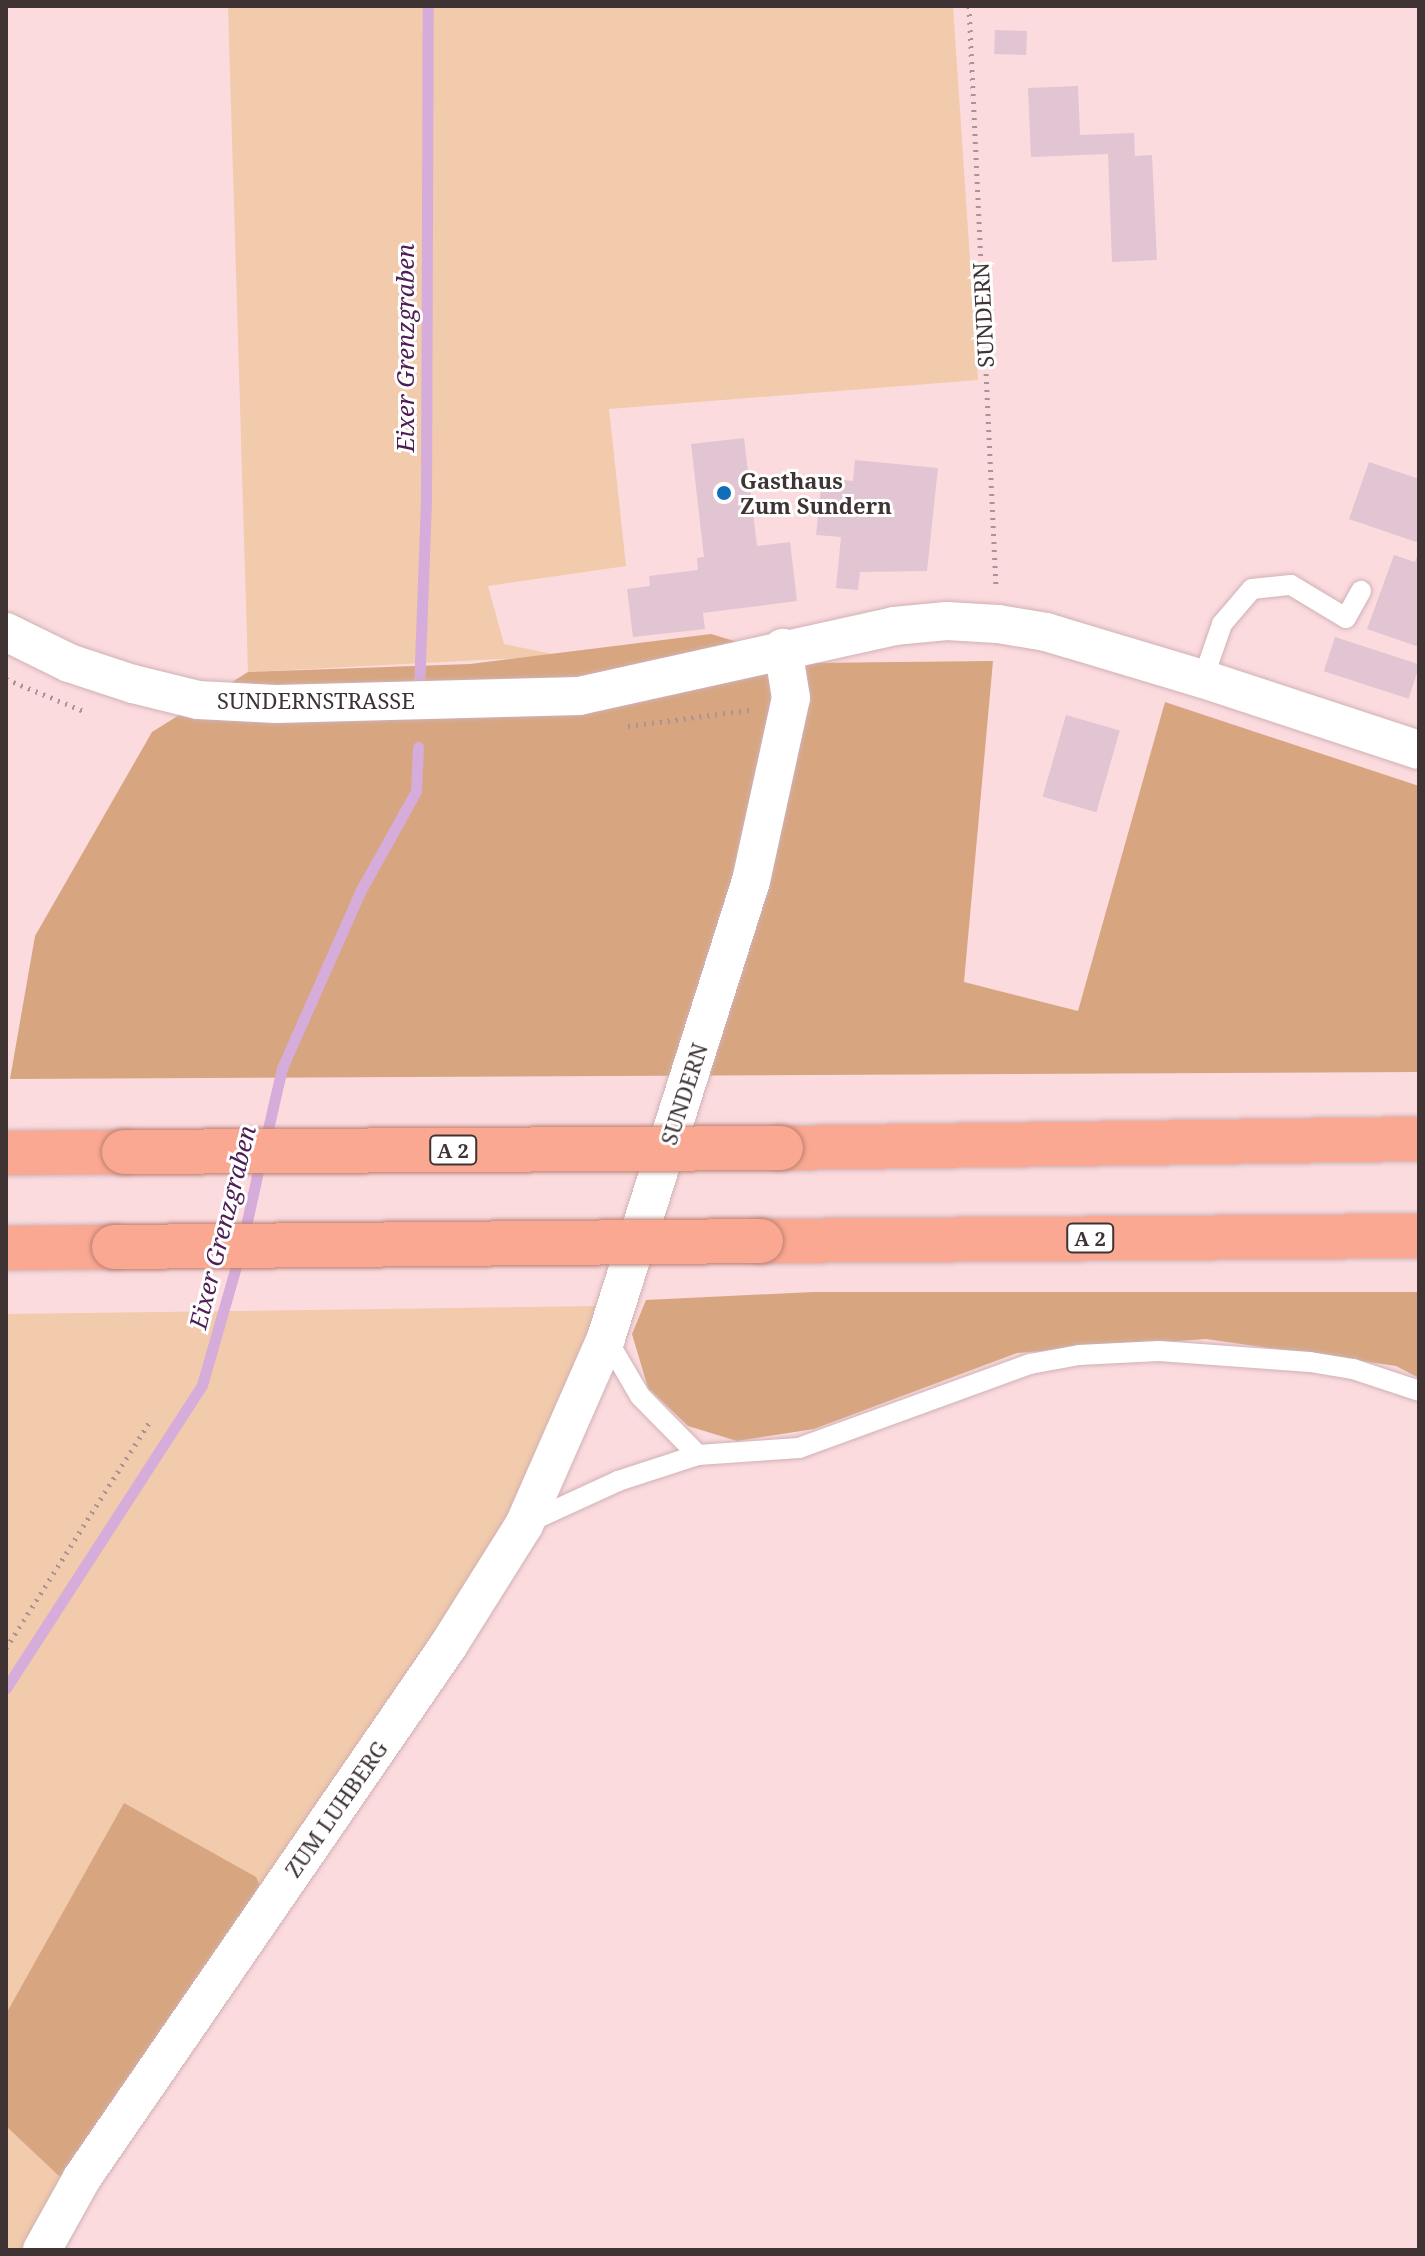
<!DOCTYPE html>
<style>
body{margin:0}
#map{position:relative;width:1425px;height:2256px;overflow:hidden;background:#fbdbde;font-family:"Noto Serif",serif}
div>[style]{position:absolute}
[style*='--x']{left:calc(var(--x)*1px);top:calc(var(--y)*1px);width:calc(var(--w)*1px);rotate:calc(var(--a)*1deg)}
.green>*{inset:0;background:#f2caac}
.forest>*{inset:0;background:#d7a680}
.stream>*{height:11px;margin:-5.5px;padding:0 5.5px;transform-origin:5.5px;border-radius:5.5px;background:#d5acda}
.building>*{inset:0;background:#e1c5d3;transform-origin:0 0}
.path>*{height:5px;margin-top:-2.5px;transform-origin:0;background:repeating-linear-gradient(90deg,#aa9395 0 2px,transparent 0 8px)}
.roads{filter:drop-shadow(0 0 2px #d0b1b4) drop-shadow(0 0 2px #d0b1b4)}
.service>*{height:20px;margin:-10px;padding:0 10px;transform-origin:10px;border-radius:10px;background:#fff}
.minor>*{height:38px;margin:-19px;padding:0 19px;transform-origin:19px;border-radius:19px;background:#fff}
.motorway>*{height:44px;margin:-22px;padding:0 22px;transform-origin:22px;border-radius:22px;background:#faa892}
.bridges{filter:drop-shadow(0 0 2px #b97f71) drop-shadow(0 0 2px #b97f71)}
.motorway-bridge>*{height:44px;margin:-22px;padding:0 22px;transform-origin:22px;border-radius:22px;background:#faa892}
.dots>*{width:22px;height:22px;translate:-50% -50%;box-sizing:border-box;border:4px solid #fff;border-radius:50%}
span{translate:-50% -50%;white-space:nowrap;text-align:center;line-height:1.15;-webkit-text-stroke:6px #fff;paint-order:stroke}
.shield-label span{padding:2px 6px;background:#fff;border:2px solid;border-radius:6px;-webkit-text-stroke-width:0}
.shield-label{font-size:20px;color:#3f3334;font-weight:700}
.street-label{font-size:22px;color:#3f3334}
.poi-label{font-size:22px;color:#3f3334;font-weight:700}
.left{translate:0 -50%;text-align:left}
.water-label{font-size:24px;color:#4e1d54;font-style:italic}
.frame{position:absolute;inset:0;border:8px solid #3f3334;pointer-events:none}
</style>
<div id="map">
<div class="green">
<div style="clip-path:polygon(228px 6px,953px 6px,978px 380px,609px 409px,626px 566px,488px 586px,504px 644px,561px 656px,248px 672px)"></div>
<div style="clip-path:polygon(603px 1306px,495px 1553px,28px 2250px,6px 2250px,6px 1314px)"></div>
</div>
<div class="forest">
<div style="clip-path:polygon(711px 634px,807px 663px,993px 661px,964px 982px,1078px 1011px,1165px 702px,1419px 786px,1419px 1072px,10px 1079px,35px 936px,152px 732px,248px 672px,470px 664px)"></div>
<div style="clip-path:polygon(813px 1292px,1419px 1292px,1419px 1378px,1396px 1366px,1206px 1339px,1017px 1353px,814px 1429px,737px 1441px,688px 1426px,648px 1388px,632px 1334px,646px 1300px)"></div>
<div style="clip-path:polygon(124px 1803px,256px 1877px,263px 1893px,71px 2174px,59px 2176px,6px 2126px,6px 2014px)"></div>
</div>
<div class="stream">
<div style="--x:419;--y:691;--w:190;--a:-87.9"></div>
<div style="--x:426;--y:501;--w:495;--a:-89.8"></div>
<div style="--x:265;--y:1142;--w:76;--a:-77.1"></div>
<div style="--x:282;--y:1068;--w:195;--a:-66.1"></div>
<div style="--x:361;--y:890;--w:113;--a:-60.9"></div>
<div style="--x:416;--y:791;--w:44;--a:-87.4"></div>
<div style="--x:244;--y:1235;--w:79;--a:-77.6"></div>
<div style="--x:6;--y:1688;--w:361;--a:-57.1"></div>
<div style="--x:202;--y:1385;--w:134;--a:-74"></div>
</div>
<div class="building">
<div style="left:995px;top:30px;width:32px;height:24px;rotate:2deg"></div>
<div style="clip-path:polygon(1078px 86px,1080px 135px,1134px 133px,1135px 156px,1152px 155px,1157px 260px,1112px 262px,1108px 154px,1031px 157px,1028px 88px)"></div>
<div style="clip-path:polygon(744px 438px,757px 546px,790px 542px,797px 601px,703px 613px,705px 629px,633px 637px,627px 589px,650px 586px,649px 576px,698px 570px,697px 558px,704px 557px,691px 444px)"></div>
<div style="clip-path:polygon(855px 460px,938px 468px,927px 571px,860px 572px,858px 590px,836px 588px,841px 537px,816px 535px,822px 477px,853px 481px)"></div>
<div style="clip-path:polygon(1369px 462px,1419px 479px,1419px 543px,1349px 519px)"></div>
<div style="clip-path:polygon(1419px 550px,1419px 647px,1367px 629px,1394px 555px,1415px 562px)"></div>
<div style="left:1335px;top:637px;width:89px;height:36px;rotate:18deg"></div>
<div style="left:1066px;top:715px;width:56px;height:85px;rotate:16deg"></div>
</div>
<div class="path">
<div style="--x:969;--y:6;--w:582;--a:87.34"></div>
<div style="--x:6;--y:679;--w:87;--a:22.4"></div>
<div style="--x:628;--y:726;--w:122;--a:-7.5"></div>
<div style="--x:6;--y:1648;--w:267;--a:-57.6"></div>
</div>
<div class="roads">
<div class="service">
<div style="--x:1203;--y:679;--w:58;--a:-70.9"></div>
<div style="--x:1222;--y:624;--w:46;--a:-49.4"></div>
<div style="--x:1252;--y:589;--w:39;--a:-6"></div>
<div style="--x:1291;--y:585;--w:64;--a:31"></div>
<div style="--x:1346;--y:618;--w:31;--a:-61"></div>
<div style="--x:606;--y:1338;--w:67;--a:59.6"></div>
<div style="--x:640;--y:1396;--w:83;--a:45.5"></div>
<div style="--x:529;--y:1522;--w:98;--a:-24.7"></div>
<div style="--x:618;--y:1481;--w:84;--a:-18"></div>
<div style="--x:698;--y:1455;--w:101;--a:-4"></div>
<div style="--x:799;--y:1448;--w:246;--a:-20"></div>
<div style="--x:1030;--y:1364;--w:50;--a:-10.4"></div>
<div style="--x:1079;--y:1355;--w:80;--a:-2.9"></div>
<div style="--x:1159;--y:1351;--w:151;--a:4.2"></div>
<div style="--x:1310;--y:1362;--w:44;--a:9.2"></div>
<div style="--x:1353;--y:1369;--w:70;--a:18.4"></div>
</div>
<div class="minor">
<div style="--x:6;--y:632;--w:70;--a:26.2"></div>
<div style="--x:69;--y:663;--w:67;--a:18.2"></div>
<div style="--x:133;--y:684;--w:67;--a:13.8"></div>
<div style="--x:198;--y:700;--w:78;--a:2.9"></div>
<div style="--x:276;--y:704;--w:303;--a:-1.5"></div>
<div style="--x:579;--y:696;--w:323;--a:-12.5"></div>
<div style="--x:894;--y:626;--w:53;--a:-5.4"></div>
<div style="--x:947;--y:621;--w:51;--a:3.4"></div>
<div style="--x:998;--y:624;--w:49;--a:9.5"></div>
<div style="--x:1046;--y:632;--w:164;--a:16.7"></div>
<div style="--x:1203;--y:679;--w:227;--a:18.2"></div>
<div style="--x:42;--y:2250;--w:82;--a:-60.9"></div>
<div style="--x:82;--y:2178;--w:646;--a:-55.47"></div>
<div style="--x:448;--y:1646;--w:143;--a:-57.9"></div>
<div style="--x:524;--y:1525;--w:204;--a:-66.3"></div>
<div style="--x:606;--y:1338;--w:479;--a:-72.4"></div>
<div style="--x:751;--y:881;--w:187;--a:-77.7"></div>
<div style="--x:791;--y:698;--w:51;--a:-99.1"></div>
</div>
<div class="motorway">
<div style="--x:781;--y:1148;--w:638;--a:-0.81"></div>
<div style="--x:6;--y:1153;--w:118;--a:-0.5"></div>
<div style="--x:761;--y:1241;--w:658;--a:-0.44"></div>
<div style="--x:6;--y:1248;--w:108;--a:-0.5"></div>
</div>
</div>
<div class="bridges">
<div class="motorway-bridge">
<div style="--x:124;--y:1152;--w:657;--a:-0.35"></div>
<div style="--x:114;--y:1247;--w:647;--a:-0.53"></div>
</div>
</div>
<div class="dots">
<div style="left:724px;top:493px;background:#116cb9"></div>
</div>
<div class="shield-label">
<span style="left:453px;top:1150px">A 2</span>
<span style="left:1090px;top:1238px">A 2</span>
</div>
<div class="street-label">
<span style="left:983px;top:315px;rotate:-93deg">SUNDERN</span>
<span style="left:316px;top:701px">SUNDERNSTRASSE</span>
<span style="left:684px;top:1094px;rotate:-72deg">SUNDERN</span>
<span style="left:336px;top:1809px;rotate:-55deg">ZUM LUHBERG</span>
</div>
<div class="poi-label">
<span class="left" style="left:740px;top:493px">Gasthaus<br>Zum Sundern</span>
</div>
<div class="water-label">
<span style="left:405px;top:348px;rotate:-90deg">Eixer Grenzgraben</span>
<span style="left:222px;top:1227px;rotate:-76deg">Eixer Grenzgraben</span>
</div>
<div class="frame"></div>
</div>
